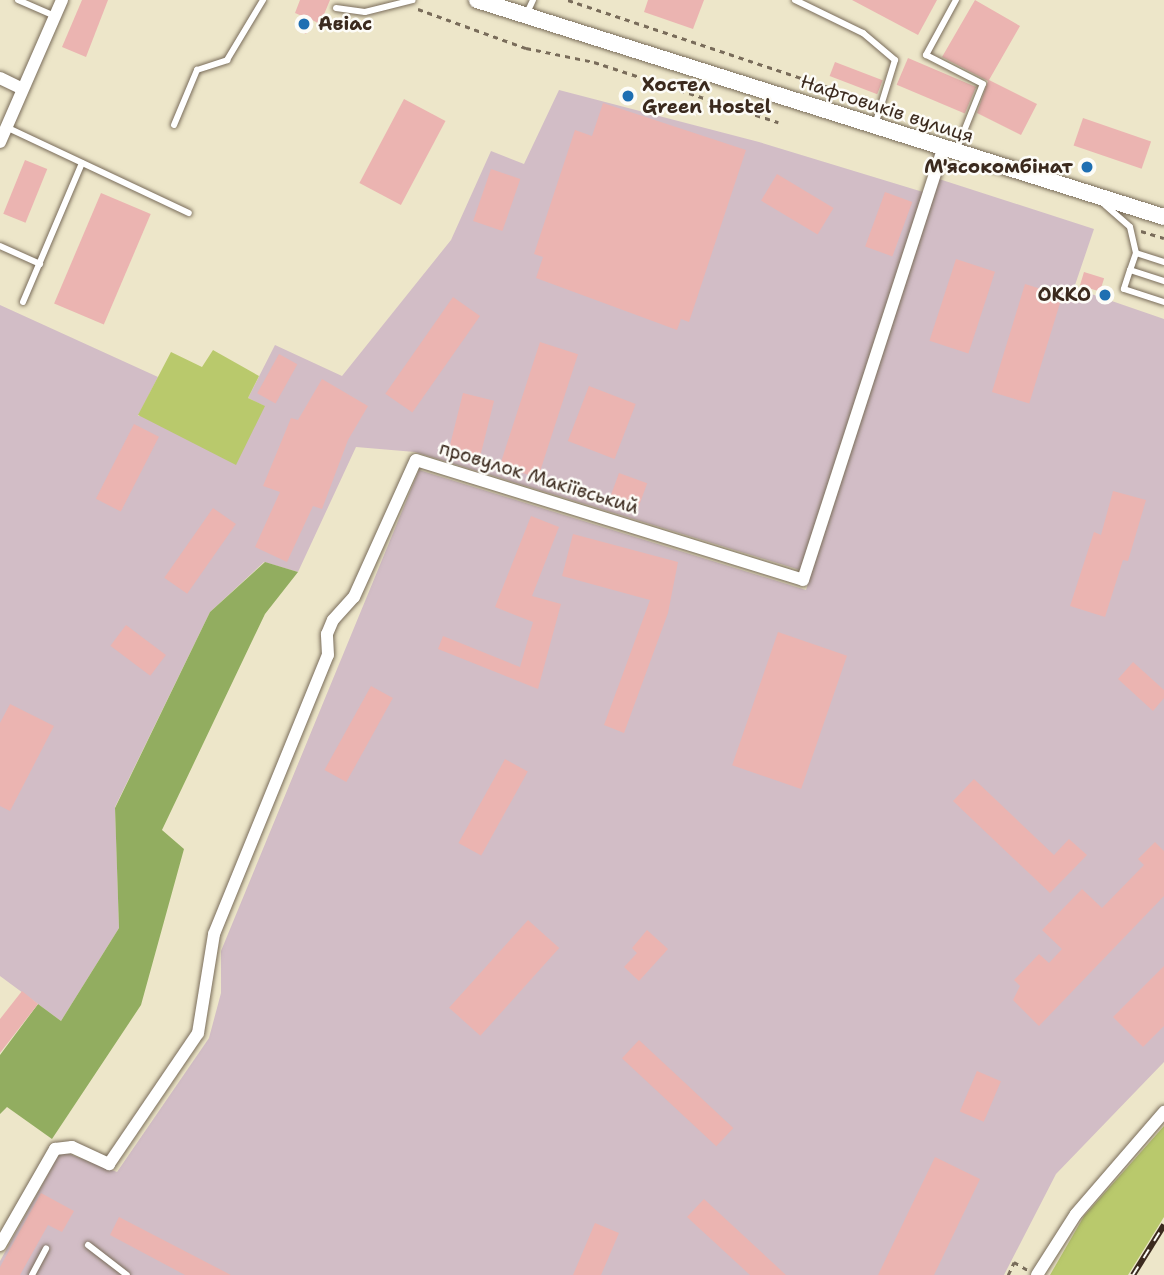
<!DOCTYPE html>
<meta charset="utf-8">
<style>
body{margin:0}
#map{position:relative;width:1164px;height:1275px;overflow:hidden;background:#ede6c9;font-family:"Shantell Sans",sans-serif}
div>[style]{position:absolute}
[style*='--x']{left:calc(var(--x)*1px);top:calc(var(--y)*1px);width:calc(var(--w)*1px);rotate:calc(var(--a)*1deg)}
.industrial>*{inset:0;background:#d2bdc6}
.green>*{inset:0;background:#b9c96c}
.forest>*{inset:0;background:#92ad60}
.building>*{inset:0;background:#ebb4b1;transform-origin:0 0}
.path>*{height:2.5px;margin-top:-1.25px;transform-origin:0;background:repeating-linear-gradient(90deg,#796c5a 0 5px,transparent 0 10px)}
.roads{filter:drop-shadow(0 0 2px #796c5a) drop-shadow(0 0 2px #796c5a)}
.service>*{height:6px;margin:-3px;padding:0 3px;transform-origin:3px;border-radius:3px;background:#fff}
.minor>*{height:12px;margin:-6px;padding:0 6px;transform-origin:6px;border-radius:6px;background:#fff}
.tertiary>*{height:16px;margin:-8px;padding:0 8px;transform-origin:8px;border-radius:8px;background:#fff}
.rail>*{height:6px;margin-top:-3px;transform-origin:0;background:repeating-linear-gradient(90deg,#fdfcf7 0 10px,#3b2a1e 0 20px);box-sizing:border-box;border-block:2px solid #3b2a1e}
.dots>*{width:19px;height:19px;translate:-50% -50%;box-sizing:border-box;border:4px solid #fdfcf7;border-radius:50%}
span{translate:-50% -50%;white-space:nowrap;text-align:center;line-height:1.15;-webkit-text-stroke:5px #fdfcf7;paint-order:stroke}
.poi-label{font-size:19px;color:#3b2a1e;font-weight:700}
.left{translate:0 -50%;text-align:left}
.right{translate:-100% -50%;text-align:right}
.street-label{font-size:19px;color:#3b2a1e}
</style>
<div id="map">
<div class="industrial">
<div style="clip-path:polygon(559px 90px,759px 142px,923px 192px,800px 570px,415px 452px,356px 447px,298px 572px,264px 562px,210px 612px,115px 807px,119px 928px,61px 1021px,0 976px,0 305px,158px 377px,138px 416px,264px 406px,248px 398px,275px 345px,342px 376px,451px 240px,491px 151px,524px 164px)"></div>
<div style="clip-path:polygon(939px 179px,1094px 229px,1074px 288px,1164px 319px,1164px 1062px,1056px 1174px,1004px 1275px,0 1275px,0 1261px,61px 1151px,117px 1172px,209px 1038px,221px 993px,221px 951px,419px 470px,806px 590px)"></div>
</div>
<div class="green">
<div style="clip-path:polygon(213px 350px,259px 376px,248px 398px,265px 406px,236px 465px,138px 415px,171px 352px,202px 367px)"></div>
<div style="clip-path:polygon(1164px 1126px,1164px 1217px,1128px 1275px,1050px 1275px,1084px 1216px)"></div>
</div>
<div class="forest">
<div style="clip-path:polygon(265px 562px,298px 572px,265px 614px,162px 830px,184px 849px,141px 1005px,52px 1139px,7px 1107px,0 1114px,0 1055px,38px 1004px,61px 1021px,119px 928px,115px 808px,210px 612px)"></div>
</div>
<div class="building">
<div style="clip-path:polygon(82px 0,108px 0,86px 57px,62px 47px)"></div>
<div style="clip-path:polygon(300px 0,330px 0,320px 24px,312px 20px,306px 34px,296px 29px,302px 16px,295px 13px)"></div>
<div style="clip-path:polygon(648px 0,704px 0,693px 29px,644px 12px)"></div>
<div style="clip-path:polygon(852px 0,937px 0,918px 35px)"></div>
<div style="clip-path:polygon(975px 0,1020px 26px,989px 80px,1037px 104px,1021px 135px,977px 113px,988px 81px,942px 57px)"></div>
<div style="left:908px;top:58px;width:74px;height:29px;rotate:23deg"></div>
<div style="left:835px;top:62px;width:51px;height:15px;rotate:21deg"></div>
<div style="left:404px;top:99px;width:47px;height:95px;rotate:28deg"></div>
<div style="clip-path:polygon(603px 103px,746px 150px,689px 322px,681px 319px,677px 330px,536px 278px,543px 257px,534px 254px,575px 130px,592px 136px)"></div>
<div style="left:1083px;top:118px;width:72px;height:29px;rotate:19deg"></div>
<div style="left:25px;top:160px;width:24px;height:58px;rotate:22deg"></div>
<div style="left:491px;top:169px;width:31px;height:55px;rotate:19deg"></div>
<div style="left:777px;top:174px;width:66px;height:31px;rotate:31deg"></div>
<div style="left:885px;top:192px;width:29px;height:58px;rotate:20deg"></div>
<div style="left:101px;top:193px;width:54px;height:120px;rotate:23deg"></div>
<div style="left:956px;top:259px;width:41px;height:86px;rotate:18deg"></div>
<div style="left:1084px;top:272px;width:21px;height:14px;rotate:17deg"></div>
<div style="left:1025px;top:284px;width:39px;height:113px;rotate:17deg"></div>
<div style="left:453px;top:297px;width:33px;height:118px;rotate:35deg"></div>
<div style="left:540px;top:342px;width:40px;height:130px;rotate:18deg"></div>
<div style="left:279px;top:354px;width:21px;height:45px;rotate:29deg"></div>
<div style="clip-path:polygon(322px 379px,368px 406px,348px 440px,322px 509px,313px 506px,287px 562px,255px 547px,280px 492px,263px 486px,291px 418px,298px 420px)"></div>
<div style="left:589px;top:386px;width:50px;height:59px;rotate:21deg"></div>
<div style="left:463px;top:393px;width:32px;height:67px;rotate:14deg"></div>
<div style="left:134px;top:424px;width:28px;height:84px;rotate:27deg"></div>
<div style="left:619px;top:473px;width:30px;height:33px;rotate:20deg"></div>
<div style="clip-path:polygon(1113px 491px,1146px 500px,1128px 561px,1123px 560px,1105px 617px,1070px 606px,1094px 532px,1101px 535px)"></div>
<div style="left:213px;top:508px;width:28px;height:85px;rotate:35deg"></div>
<div style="clip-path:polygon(531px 516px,559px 527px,532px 596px,561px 604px,538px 689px,438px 649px,443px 636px,520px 667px,533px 622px,495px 607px)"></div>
<div style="clip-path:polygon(573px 534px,678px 562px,668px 613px,624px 733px,604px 725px,650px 600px,562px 576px)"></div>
<div style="left:126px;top:625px;width:50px;height:26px;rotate:37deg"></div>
<div style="left:778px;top:632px;width:73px;height:141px;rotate:19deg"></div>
<div style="clip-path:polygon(1133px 662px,1164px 690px,1164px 698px,1153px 711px,1118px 679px)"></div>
<div style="left:371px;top:686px;width:25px;height:96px;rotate:29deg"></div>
<div style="clip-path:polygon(10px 704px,54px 726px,10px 811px,0 806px,0 723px)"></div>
<div style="left:505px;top:759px;width:26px;height:96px;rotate:29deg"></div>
<div style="clip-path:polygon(974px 779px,1054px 855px,1069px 839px,1087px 855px,1050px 893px,953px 801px)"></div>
<div style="clip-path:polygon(1155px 842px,1164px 851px,1164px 896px,1039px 1026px,1013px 1000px,1020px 986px,1014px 980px,1039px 954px,1049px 963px,1062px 949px,1042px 930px,1082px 889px,1102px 908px,1144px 865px,1138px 859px)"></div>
<div style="left:528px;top:920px;width:42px;height:118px;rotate:42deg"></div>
<div style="clip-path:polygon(647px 930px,668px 949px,639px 981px,624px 967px,637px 953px,632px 948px)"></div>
<div style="clip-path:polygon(1164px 966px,1164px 1026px,1143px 1047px,1113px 1017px)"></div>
<div style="clip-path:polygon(22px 991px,38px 1004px,0 1053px,0 1019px)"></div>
<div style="left:639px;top:1040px;width:129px;height:25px;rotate:43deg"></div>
<div style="left:977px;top:1071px;width:26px;height:44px;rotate:23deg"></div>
<div style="clip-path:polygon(935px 1157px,980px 1179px,934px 1275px,878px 1275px)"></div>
<div style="clip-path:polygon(41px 1193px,74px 1211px,62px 1232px,48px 1225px,20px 1275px,0 1275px,0 1267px)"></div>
<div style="clip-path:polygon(704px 1199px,786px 1275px,750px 1275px,687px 1217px)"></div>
<div style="clip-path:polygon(119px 1217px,231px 1275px,185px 1275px,110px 1235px)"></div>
<div style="clip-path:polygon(595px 1223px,619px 1233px,601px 1275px,573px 1275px)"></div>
</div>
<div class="path">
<div style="--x:568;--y:0;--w:322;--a:18.5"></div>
<div style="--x:418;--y:9;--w:115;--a:19.9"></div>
<div style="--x:526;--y:48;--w:69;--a:11.6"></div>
<div style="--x:594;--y:62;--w:194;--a:18.1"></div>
<div style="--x:1141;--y:231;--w:24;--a:17"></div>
<div style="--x:1008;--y:1275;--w:14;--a:-65"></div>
<div style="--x:1014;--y:1262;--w:16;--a:30"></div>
</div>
<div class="roads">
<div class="service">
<div style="--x:18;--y:0;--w:40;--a:23.4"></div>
<div style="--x:795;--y:0;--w:76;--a:25.9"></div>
<div style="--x:863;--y:33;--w:42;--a:40.2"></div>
<div style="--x:895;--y:60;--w:68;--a:107.1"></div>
<div style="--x:336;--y:8;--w:29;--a:8"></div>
<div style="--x:365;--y:12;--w:49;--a:-14"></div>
<div style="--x:527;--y:13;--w:14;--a:-65"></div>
<div style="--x:174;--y:125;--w:60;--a:-67.3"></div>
<div style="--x:197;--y:70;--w:32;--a:-18"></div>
<div style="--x:227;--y:60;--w:70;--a:-59"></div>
<div style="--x:6;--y:127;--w:202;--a:25.2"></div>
<div style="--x:956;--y:151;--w:72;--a:-68.1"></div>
<div style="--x:983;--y:84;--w:64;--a:-153"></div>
<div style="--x:926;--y:55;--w:63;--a:-61.4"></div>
<div style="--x:1105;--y:205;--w:33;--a:41"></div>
<div style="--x:1130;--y:227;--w:27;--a:77"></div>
<div style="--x:1136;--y:253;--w:29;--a:18"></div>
<div style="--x:0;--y:246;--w:44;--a:24.2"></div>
<div style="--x:1136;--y:253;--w:18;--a:109"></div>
<div style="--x:1130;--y:270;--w:36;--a:18"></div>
<div style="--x:1130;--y:270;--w:20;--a:108"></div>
<div style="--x:1124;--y:289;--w:42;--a:18"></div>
<div style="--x:23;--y:302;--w:151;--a:-67"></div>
<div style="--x:88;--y:1245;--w:49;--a:37.6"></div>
<div style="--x:32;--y:1275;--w:30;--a:-62"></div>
</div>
<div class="minor">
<div style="--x:0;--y:78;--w:25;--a:26"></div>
<div style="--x:0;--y:142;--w:155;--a:-66.4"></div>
<div style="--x:0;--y:1245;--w:111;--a:-60.2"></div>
<div style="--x:55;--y:1149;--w:17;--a:-7"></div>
<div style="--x:72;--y:1147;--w:41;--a:24.7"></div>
<div style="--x:109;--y:1164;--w:158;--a:-55.8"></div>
<div style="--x:198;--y:1033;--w:100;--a:-80.8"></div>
<div style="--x:214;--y:934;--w:301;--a:-67.8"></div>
<div style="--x:328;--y:655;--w:21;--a:-93"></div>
<div style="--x:327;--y:634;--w:15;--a:-67"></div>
<div style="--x:333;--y:620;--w:31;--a:-48"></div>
<div style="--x:354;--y:597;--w:150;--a:-65.7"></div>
<div style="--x:416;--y:460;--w:405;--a:17.2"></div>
<div style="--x:803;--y:580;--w:452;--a:-72"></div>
<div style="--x:1037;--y:1275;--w:72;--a:-57.4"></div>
<div style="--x:1076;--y:1214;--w:135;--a:-49.2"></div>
</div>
<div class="tertiary">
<div style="--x:477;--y:0;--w:720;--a:17.53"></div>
</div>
</div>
<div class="rail">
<div style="--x:1133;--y:1275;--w:59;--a:-58.2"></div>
</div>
<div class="dots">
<div style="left:304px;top:24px;background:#1f6fb2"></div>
<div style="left:628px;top:96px;background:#1f6fb2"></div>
<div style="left:1087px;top:167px;background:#1f6fb2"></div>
<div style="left:1105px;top:295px;background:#1f6fb2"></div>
</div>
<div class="poi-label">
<span class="left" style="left:318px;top:24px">Авіас</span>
<span class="left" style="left:642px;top:96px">Хостел<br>Green Hostel</span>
<span class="right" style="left:1073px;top:167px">М'ясокомбінат</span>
<span class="right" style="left:1091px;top:295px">ОККО</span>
</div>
<div class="street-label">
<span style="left:887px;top:109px;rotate:18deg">Нафтовиків вулиця</span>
<span style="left:539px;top:478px;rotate:17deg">провулок Макіївський</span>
</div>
</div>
